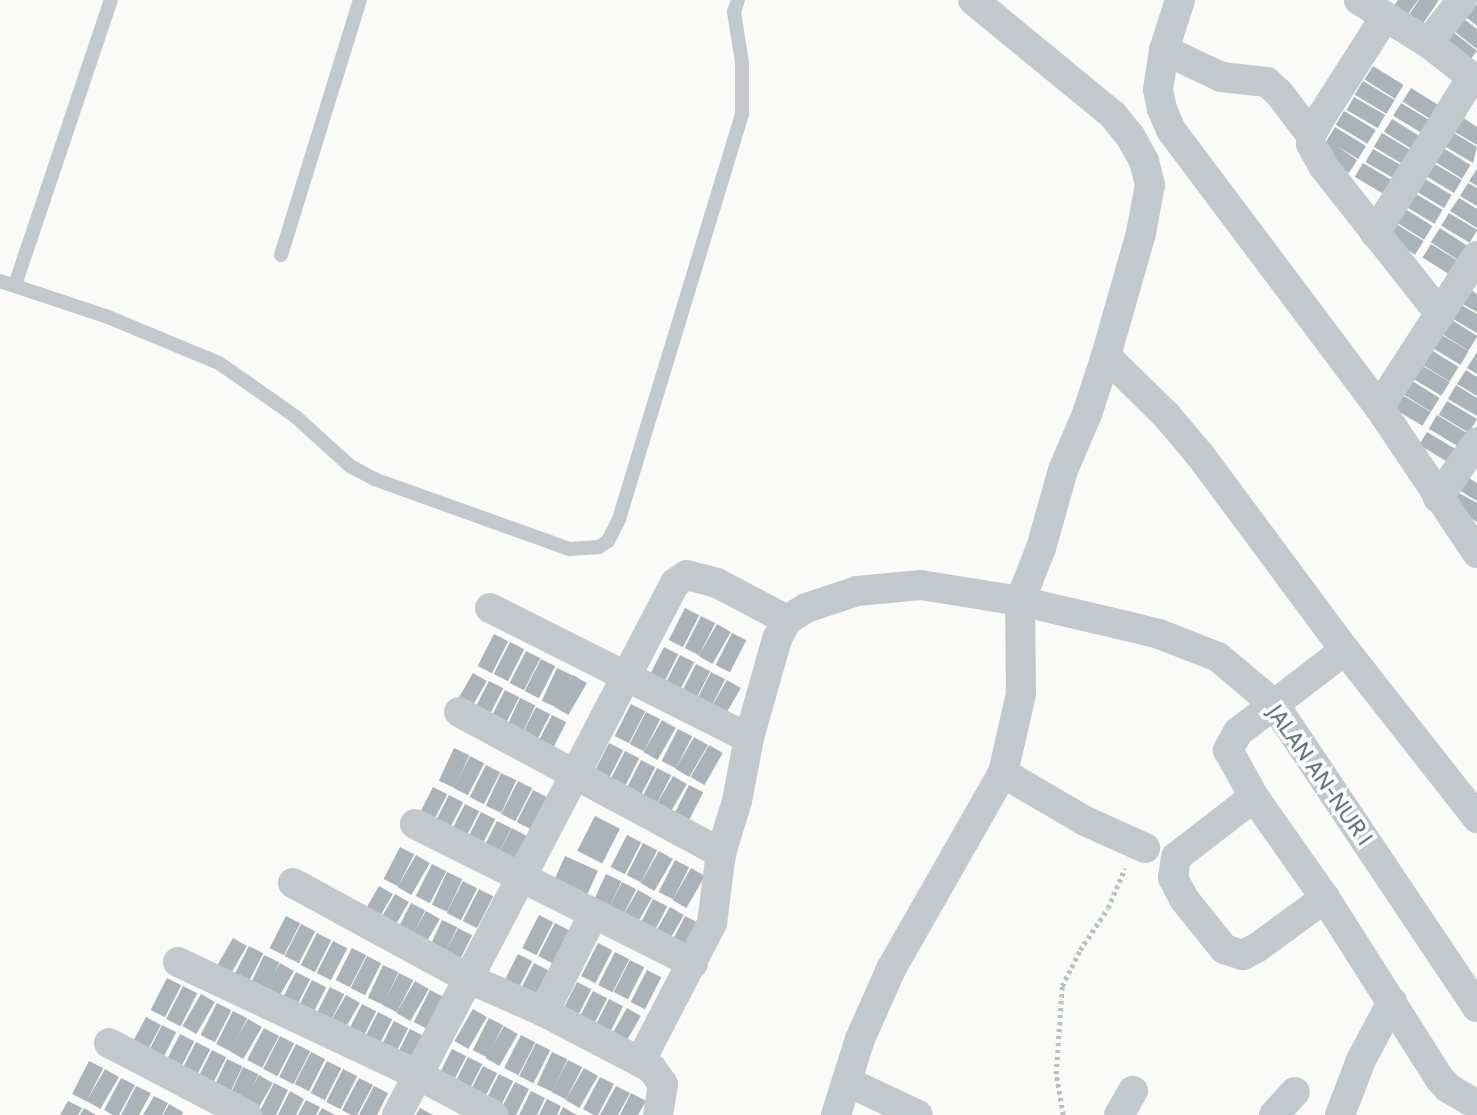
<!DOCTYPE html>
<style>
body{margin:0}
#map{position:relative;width:1477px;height:1115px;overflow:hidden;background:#fafaf8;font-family:Cabin,sans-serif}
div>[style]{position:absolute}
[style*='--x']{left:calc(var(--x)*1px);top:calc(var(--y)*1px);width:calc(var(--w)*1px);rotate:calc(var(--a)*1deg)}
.building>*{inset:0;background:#aab3b9;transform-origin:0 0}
.path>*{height:4.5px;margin-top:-2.25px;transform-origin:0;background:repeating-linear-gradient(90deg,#bbbfc2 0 3.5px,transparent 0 7px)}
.service>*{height:14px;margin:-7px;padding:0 7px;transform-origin:7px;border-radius:7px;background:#c3c8cc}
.minor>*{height:30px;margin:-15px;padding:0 15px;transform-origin:15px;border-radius:15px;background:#c3c8cc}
span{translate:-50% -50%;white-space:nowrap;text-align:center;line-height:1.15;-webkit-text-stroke:7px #fff;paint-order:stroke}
.street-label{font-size:23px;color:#657683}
</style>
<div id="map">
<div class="building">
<div style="clip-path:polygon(1398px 0,1418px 0,1403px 21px,1390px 12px)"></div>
<div style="clip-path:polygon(1419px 0,1439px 0,1418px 31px,1404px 22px)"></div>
<div style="clip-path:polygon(1471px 1px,1477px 5px,1477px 26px,1461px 13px)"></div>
<div style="clip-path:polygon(1459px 15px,1477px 29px,1477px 49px,1449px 27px)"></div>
<div style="left:1448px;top:28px;width:37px;height:16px;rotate:38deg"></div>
<div style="left:1373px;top:66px;width:36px;height:16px;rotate:32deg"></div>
<div style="left:1363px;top:81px;width:37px;height:16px;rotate:31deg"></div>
<div style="left:1411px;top:88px;width:36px;height:16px;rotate:32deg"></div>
<div style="left:1354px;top:97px;width:36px;height:15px;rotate:30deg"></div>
<div style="left:1401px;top:103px;width:37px;height:15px;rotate:31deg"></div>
<div style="left:1344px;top:111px;width:37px;height:16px;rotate:31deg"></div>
<div style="clip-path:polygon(1459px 115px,1477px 127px,1477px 145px,1450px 129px)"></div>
<div style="left:1392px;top:119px;width:36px;height:15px;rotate:32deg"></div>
<div style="clip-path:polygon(1335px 127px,1366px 146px,1358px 159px,1337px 146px,1357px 160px,1349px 173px,1318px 155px)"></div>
<div style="clip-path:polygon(1449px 130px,1477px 147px,1473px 163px,1441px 144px)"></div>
<div style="left:1382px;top:133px;width:37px;height:16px;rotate:31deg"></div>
<div style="left:1440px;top:146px;width:36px;height:16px;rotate:32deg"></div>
<div style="left:1373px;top:149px;width:36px;height:15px;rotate:30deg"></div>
<div style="left:1430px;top:161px;width:37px;height:15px;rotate:31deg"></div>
<div style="left:1363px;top:163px;width:37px;height:16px;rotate:31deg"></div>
<div style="clip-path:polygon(1477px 169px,1477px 186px,1469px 181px)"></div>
<div style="left:1420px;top:176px;width:37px;height:15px;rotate:31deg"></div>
<div style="clip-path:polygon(1468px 183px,1477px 188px,1477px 206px,1460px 196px)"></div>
<div style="left:1411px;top:191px;width:37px;height:16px;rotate:31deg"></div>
<div style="clip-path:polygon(1459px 198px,1477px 209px,1477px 228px,1450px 211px)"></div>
<div style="left:1402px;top:207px;width:36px;height:16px;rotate:32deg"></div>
<div style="left:1449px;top:213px;width:33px;height:15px;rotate:31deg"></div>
<div style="left:1393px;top:222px;width:36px;height:16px;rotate:32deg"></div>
<div style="left:1440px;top:228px;width:37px;height:17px;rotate:33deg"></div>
<div style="left:1431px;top:244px;width:36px;height:16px;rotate:32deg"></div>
<div style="clip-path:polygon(1466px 287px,1477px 294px,1477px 312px,1457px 301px)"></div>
<div style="clip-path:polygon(1456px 302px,1477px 314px,1477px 333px,1448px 316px)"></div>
<div style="left:1447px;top:317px;width:36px;height:17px;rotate:32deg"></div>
<div style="left:1437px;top:332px;width:37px;height:16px;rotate:31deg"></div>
<div style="left:1428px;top:348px;width:36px;height:17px;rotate:32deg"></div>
<div style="clip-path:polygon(1477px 352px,1477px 374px,1467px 368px)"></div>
<div style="left:1418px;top:363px;width:37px;height:16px;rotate:31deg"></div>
<div style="clip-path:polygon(1466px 370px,1477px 377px,1477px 396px,1457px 384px)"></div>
<div style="left:1409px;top:379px;width:36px;height:16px;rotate:32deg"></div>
<div style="clip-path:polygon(1456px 385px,1477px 398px,1477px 416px,1448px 399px)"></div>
<div style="left:1399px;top:393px;width:37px;height:16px;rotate:31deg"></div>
<div style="left:1447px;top:401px;width:35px;height:16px;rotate:31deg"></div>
<div style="left:1437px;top:415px;width:37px;height:16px;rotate:31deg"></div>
<div style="left:1427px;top:432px;width:37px;height:15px;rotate:31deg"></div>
<div style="clip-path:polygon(1467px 477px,1477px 483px,1477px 501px,1459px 490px)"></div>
<div style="clip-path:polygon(1457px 492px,1477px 503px,1477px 522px,1449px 505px)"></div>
<div style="left:685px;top:608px;width:16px;height:36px;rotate:27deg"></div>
<div style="left:701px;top:616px;width:16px;height:36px;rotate:27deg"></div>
<div style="left:717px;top:624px;width:16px;height:37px;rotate:30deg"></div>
<div style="left:732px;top:633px;width:16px;height:36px;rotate:27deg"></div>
<div style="left:494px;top:634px;width:16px;height:36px;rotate:27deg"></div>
<div style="left:510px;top:642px;width:16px;height:36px;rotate:27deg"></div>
<div style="left:664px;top:647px;width:16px;height:36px;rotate:27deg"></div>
<div style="left:526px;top:651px;width:16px;height:36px;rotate:27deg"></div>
<div style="left:680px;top:655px;width:16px;height:36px;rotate:27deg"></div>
<div style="left:541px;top:659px;width:16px;height:36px;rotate:27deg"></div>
<div style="left:696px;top:664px;width:16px;height:36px;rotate:27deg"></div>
<div style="left:557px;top:668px;width:17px;height:36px;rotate:25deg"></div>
<div style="left:711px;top:672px;width:16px;height:36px;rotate:27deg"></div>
<div style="left:473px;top:673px;width:16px;height:36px;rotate:30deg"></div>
<div style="left:573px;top:675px;width:16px;height:37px;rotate:30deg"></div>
<div style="left:727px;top:680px;width:16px;height:37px;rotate:30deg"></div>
<div style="left:489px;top:681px;width:16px;height:37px;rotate:27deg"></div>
<div style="left:505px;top:690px;width:16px;height:36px;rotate:27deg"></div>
<div style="left:520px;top:698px;width:17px;height:37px;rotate:25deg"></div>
<div style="left:631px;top:704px;width:16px;height:36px;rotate:27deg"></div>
<div style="left:536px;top:707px;width:16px;height:36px;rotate:27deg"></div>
<div style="left:646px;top:712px;width:16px;height:36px;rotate:27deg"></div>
<div style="left:552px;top:715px;width:16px;height:36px;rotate:27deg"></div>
<div style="left:662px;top:720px;width:16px;height:37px;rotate:30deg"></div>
<div style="left:678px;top:729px;width:16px;height:36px;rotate:27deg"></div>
<div style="left:694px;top:737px;width:16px;height:37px;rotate:30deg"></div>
<div style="left:609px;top:743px;width:16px;height:36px;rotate:27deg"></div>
<div style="left:709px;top:745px;width:16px;height:37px;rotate:30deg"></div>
<div style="left:454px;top:748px;width:17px;height:36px;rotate:25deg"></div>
<div style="left:625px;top:751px;width:16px;height:36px;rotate:27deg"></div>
<div style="left:470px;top:756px;width:16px;height:36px;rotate:27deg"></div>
<div style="left:641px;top:760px;width:16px;height:36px;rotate:27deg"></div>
<div style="left:486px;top:765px;width:16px;height:36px;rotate:27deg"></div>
<div style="left:657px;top:768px;width:16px;height:36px;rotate:27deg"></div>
<div style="left:501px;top:773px;width:17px;height:36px;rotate:25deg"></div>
<div style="left:673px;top:776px;width:16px;height:37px;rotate:30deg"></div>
<div style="left:518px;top:781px;width:16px;height:37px;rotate:27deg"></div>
<div style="left:689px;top:785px;width:16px;height:37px;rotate:27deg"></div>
<div style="left:433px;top:787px;width:16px;height:36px;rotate:27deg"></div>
<div style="left:533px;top:790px;width:16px;height:36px;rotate:27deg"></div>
<div style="left:449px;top:795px;width:16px;height:36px;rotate:27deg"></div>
<div style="left:465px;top:804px;width:16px;height:36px;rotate:27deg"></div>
<div style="left:481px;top:812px;width:16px;height:36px;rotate:27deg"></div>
<div style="left:595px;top:816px;width:28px;height:39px;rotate:27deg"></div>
<div style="left:497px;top:821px;width:16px;height:36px;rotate:27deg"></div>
<div style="left:512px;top:828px;width:17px;height:37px;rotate:28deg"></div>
<div style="left:627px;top:835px;width:16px;height:36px;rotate:27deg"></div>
<div style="left:643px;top:843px;width:16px;height:36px;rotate:27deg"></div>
<div style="left:400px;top:847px;width:16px;height:36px;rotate:27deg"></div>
<div style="left:659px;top:851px;width:16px;height:37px;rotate:30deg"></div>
<div style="left:416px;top:855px;width:16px;height:37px;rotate:30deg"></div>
<div style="left:565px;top:856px;width:36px;height:34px;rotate:24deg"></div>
<div style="left:675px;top:860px;width:16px;height:36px;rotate:27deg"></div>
<div style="left:432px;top:864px;width:16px;height:36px;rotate:27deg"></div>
<div style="left:691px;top:868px;width:16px;height:37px;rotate:30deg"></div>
<div style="left:447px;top:872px;width:17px;height:36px;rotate:25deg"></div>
<div style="left:606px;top:874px;width:17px;height:36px;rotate:25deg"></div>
<div style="left:463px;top:881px;width:16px;height:36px;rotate:27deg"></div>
<div style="left:622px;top:882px;width:16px;height:36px;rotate:27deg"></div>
<div style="left:379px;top:886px;width:16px;height:36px;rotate:30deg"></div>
<div style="left:479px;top:889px;width:16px;height:36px;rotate:27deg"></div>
<div style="left:638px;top:890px;width:16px;height:37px;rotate:30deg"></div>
<div style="left:395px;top:894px;width:16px;height:37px;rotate:30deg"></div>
<div style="left:653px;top:899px;width:16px;height:36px;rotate:27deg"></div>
<div style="left:411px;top:903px;width:16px;height:36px;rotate:27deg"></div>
<div style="left:670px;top:907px;width:16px;height:37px;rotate:30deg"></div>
<div style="left:426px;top:911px;width:16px;height:37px;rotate:30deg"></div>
<div style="left:539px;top:915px;width:16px;height:37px;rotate:27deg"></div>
<div style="left:286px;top:916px;width:16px;height:36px;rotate:27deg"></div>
<div style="left:685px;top:916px;width:16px;height:36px;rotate:27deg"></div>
<div style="left:442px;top:920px;width:17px;height:36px;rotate:25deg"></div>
<div style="left:555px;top:923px;width:16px;height:37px;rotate:27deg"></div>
<div style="left:301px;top:924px;width:16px;height:36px;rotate:27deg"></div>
<div style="left:458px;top:928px;width:16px;height:36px;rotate:27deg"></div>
<div style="left:317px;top:933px;width:16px;height:36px;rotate:27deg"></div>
<div style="left:233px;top:938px;width:16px;height:36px;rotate:30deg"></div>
<div style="left:333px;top:941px;width:16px;height:36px;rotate:27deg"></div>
<div style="left:598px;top:943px;width:16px;height:37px;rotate:27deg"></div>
<div style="left:249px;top:946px;width:16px;height:37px;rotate:27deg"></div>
<div style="left:352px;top:948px;width:16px;height:36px;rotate:27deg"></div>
<div style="left:615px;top:952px;width:16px;height:37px;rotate:27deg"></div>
<div style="left:518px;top:954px;width:16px;height:37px;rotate:27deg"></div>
<div style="left:264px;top:955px;width:17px;height:36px;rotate:25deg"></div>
<div style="left:367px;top:956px;width:16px;height:36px;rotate:27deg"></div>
<div style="left:630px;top:960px;width:16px;height:36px;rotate:27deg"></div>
<div style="left:280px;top:963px;width:16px;height:37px;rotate:30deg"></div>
<div style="left:534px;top:963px;width:16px;height:36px;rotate:27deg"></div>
<div style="left:383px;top:965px;width:17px;height:36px;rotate:25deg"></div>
<div style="left:647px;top:970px;width:16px;height:36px;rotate:27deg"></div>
<div style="left:296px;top:972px;width:16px;height:36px;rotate:27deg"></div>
<div style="left:399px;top:973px;width:16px;height:36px;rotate:27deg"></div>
<div style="left:167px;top:978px;width:16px;height:36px;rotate:27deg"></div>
<div style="left:312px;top:980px;width:16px;height:36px;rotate:27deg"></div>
<div style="left:415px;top:981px;width:16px;height:37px;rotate:30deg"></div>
<div style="left:577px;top:982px;width:16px;height:37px;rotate:27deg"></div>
<div style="left:183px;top:986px;width:16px;height:37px;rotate:27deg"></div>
<div style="left:330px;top:987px;width:16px;height:36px;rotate:27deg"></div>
<div style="left:430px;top:990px;width:16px;height:36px;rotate:27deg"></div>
<div style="left:593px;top:991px;width:16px;height:36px;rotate:27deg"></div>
<div style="left:201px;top:994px;width:16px;height:37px;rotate:30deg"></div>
<div style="left:346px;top:995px;width:16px;height:36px;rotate:30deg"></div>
<div style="left:609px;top:999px;width:16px;height:36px;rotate:27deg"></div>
<div style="left:217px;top:1003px;width:16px;height:36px;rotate:27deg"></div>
<div style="left:362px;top:1004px;width:16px;height:36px;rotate:27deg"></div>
<div style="left:627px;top:1008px;width:16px;height:38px;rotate:30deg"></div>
<div style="left:473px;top:1009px;width:16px;height:37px;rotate:30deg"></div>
<div style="left:233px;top:1011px;width:16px;height:37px;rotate:27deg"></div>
<div style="left:378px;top:1012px;width:16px;height:36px;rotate:27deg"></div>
<div style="left:146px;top:1017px;width:17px;height:36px;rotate:28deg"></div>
<div style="left:489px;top:1018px;width:16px;height:36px;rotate:27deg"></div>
<div style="left:248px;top:1019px;width:16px;height:37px;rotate:30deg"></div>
<div style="left:394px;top:1021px;width:16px;height:36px;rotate:27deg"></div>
<div style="left:162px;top:1025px;width:16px;height:37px;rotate:27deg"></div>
<div style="left:504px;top:1026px;width:16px;height:37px;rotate:30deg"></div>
<div style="left:264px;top:1028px;width:17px;height:36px;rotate:28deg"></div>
<div style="left:410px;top:1029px;width:16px;height:37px;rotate:27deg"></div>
<div style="left:180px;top:1034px;width:16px;height:36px;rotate:27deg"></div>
<div style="left:521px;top:1035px;width:16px;height:37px;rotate:27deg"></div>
<div style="left:280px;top:1036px;width:16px;height:37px;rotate:27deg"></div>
<div style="left:196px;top:1042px;width:16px;height:36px;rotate:27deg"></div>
<div style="left:536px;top:1043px;width:16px;height:37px;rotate:27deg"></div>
<div style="left:296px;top:1044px;width:16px;height:37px;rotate:27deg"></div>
<div style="left:452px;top:1049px;width:16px;height:36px;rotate:27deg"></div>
<div style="left:212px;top:1050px;width:16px;height:37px;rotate:27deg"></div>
<div style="left:311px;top:1052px;width:16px;height:36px;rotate:27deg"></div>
<div style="left:552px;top:1052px;width:17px;height:36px;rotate:25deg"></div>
<div style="left:468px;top:1057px;width:16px;height:37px;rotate:27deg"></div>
<div style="left:227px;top:1059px;width:17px;height:36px;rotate:25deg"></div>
<div style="left:568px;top:1060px;width:16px;height:36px;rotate:27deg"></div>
<div style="left:89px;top:1061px;width:16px;height:37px;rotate:27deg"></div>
<div style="left:327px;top:1061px;width:16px;height:36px;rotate:27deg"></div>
<div style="left:483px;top:1066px;width:16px;height:36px;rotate:27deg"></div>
<div style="left:243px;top:1067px;width:17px;height:37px;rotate:25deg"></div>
<div style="left:584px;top:1068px;width:16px;height:37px;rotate:30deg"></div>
<div style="left:105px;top:1069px;width:16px;height:37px;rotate:30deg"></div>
<div style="left:343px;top:1069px;width:16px;height:37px;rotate:27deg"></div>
<div style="left:499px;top:1074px;width:16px;height:37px;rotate:27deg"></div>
<div style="left:259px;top:1075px;width:16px;height:37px;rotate:30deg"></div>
<div style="clip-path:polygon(600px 1077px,614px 1084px,598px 1115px,594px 1115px,583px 1109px)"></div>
<div style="clip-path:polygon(121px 1078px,135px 1085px,119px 1115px,113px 1115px,104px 1110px)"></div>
<div style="clip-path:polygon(359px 1078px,373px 1085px,357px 1115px,351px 1115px,342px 1110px)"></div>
<div style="clip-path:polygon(515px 1082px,529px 1089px,516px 1115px,498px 1115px)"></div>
<div style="clip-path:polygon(274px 1083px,288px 1090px,276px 1115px,258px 1115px)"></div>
<div style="clip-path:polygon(136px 1086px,151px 1093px,139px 1115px,121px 1115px)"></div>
<div style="clip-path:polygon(374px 1086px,388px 1093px,377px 1115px,359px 1115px)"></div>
<div style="clip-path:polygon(616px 1086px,630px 1093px,618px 1115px,600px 1115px)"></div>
<div style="clip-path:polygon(290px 1091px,304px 1099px,296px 1115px,278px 1115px)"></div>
<div style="clip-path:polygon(531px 1091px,545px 1098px,537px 1115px,519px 1115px)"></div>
<div style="clip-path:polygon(631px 1093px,646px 1101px,638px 1115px,620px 1115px)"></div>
<div style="clip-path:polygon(154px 1096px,168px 1103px,162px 1115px,143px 1115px)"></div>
<div style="clip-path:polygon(547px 1099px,561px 1106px,557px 1115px,539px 1115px)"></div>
<div style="clip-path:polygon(306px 1100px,320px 1107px,316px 1115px,298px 1115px)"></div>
<div style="clip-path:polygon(68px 1101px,82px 1108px,78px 1115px,60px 1115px)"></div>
<div style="clip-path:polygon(169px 1104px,183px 1112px,182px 1115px,163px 1115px)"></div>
<div style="clip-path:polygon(563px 1107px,577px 1115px,559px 1115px)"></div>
<div style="clip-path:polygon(84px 1108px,96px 1115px,80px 1115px)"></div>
<div style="clip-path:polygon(322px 1108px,335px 1115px,318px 1115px)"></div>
<div style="clip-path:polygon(420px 1108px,433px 1115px,416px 1115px)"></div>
</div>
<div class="path">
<div style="--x:1063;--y:1115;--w:42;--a:-99.7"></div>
<div style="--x:1056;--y:1074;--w:88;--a:-86.1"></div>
<div style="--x:1062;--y:986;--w:40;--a:-63.4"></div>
<div style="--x:1080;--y:950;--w:50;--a:-56.3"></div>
<div style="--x:1108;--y:908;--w:43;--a:-67"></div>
</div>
<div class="service">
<div style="--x:281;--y:255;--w:267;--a:-72.8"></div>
<div style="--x:0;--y:281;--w:114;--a:18.4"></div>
<div style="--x:108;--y:317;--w:120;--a:22.5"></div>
<div style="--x:219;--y:363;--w:94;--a:35"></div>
<div style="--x:296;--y:417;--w:73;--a:42.2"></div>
<div style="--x:350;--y:466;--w:27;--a:28"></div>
<div style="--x:374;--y:479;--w:208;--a:19.7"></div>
<div style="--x:570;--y:549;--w:29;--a:-4"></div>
<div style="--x:599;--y:547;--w:11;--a:-34"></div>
<div style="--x:608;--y:541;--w:25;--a:-63"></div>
<div style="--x:619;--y:519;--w:424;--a:-73.1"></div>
<div style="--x:742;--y:113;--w:51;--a:-90"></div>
<div style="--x:742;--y:62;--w:51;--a:-99.1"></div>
<div style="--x:734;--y:12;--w:13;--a:-72"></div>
<div style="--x:15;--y:285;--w:301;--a:-71.4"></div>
</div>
<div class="minor">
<div style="--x:1180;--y:0;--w:52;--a:107.7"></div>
<div style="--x:1164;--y:50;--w:40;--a:98.5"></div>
<div style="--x:1158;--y:90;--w:19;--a:78"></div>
<div style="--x:1162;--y:109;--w:23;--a:67"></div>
<div style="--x:1171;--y:130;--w:346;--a:53.1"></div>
<div style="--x:1379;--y:407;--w:176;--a:56.1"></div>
<div style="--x:1359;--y:0;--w:81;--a:31.9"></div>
<div style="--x:1428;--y:43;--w:62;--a:37.8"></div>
<div style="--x:1385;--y:17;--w:119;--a:122.6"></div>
<div style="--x:1321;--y:117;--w:21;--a:119"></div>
<div style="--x:1311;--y:135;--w:9;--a:90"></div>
<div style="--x:1311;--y:144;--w:25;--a:61"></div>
<div style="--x:1323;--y:166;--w:189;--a:51.7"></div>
<div style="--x:1428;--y:43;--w:55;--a:-51.7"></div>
<div style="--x:1164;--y:50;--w:63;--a:25.3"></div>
<div style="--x:1221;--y:77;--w:46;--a:6.2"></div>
<div style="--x:1267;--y:82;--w:16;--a:43"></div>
<div style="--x:1279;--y:93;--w:53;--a:52.7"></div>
<div style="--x:1375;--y:233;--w:184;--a:-58.1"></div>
<div style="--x:1106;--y:356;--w:86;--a:44.5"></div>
<div style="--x:1167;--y:416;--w:51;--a:49.8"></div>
<div style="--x:1200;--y:455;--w:243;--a:53.4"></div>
<div style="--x:1345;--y:650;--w:214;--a:51.8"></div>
<div style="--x:1379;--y:407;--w:180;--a:-57"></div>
<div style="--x:1438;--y:498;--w:68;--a:-55.1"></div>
<div style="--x:490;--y:608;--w:290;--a:26.7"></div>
<div style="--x:1345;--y:650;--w:135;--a:142.5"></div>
<div style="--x:1238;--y:732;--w:21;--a:119"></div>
<div style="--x:1228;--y:750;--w:54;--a:61"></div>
<div style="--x:1254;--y:797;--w:123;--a:54.9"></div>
<div style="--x:1325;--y:898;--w:214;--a:57.6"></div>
<div style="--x:1440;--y:1079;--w:12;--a:48"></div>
<div style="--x:1448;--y:1088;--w:34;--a:30"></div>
<div style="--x:459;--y:712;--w:298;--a:28.3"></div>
<div style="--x:1003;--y:773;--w:95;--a:30.3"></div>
<div style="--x:1085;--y:821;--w:66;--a:24.2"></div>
<div style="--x:1254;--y:797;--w:98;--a:142.4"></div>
<div style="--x:1176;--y:857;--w:21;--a:98"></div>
<div style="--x:1173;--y:878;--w:24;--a:62"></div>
<div style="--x:1184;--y:899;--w:64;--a:51.3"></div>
<div style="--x:1224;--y:949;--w:20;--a:18"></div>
<div style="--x:1243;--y:955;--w:17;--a:-28"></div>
<div style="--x:1258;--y:947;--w:83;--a:-36.2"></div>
<div style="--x:415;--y:824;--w:311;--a:26.6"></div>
<div style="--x:293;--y:883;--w:198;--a:28.6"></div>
<div style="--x:467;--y:978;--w:84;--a:23.8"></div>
<div style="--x:544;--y:1012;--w:108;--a:27.5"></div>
<div style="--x:640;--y:1062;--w:14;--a:30"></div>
<div style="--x:652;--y:1069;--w:19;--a:54"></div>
<div style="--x:663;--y:1084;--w:31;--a:99"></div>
<div style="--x:178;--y:962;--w:268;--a:25.2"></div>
<div style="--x:420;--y:1076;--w:83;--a:28.1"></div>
<div style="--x:544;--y:1012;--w:109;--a:-63.2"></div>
<div style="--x:109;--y:1043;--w:156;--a:27.6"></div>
<div style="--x:640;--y:1062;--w:157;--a:-62.6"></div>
<div style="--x:712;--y:923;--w:71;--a:-82.7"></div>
<div style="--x:721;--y:853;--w:54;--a:-72.9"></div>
<div style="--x:737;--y:801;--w:64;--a:-79.2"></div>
<div style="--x:749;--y:738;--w:103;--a:-74.2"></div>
<div style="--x:777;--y:639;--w:21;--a:-62"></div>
<div style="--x:848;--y:1082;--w:77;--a:25.2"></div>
<div style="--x:397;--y:1115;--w:600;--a:-62.41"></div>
<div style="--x:675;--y:583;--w:14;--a:-34"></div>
<div style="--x:687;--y:575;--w:31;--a:15"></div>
<div style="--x:717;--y:583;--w:79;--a:27.9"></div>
<div style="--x:787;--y:620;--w:22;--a:-32"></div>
<div style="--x:806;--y:608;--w:54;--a:-18.4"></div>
<div style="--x:857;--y:591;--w:64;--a:-5.4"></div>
<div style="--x:921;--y:585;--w:100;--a:9.2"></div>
<div style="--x:1020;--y:601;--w:110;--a:13.2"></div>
<div style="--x:1127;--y:626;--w:33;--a:14"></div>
<div style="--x:1159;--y:634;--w:63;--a:21.3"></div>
<div style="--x:1218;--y:657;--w:73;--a:40"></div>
<div style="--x:1274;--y:704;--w:365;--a:56.2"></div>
<div style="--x:836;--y:1115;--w:80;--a:-72.5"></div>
<div style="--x:860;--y:1039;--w:77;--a:-66.1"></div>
<div style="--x:891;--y:969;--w:226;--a:-60.3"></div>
<div style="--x:1003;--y:773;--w:81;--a:-77.2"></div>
<div style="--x:1021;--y:694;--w:93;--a:-90.6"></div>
<div style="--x:1020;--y:601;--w:57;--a:-68.4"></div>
<div style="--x:1041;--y:548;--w:81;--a:-74.2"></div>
<div style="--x:1063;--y:470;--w:61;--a:-66.8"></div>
<div style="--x:1087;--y:414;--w:61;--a:-71.9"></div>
<div style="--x:1106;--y:356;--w:128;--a:-74.1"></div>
<div style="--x:1141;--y:233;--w:49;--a:-79.4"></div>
<div style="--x:1150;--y:185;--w:25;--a:-104"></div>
<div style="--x:1144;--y:161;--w:29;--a:-119"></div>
<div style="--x:1130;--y:136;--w:27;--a:-129"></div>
<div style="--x:1113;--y:115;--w:181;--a:-140.6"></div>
<div style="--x:1119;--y:1115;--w:28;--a:-60"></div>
<div style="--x:1274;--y:1115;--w:31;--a:-48"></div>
<div style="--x:1340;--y:1115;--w:59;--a:-69.1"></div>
<div style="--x:1361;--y:1060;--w:66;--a:-61.9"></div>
</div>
<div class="street-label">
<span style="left:1320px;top:775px;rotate:55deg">JALAN AN-NUR I</span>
</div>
</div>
